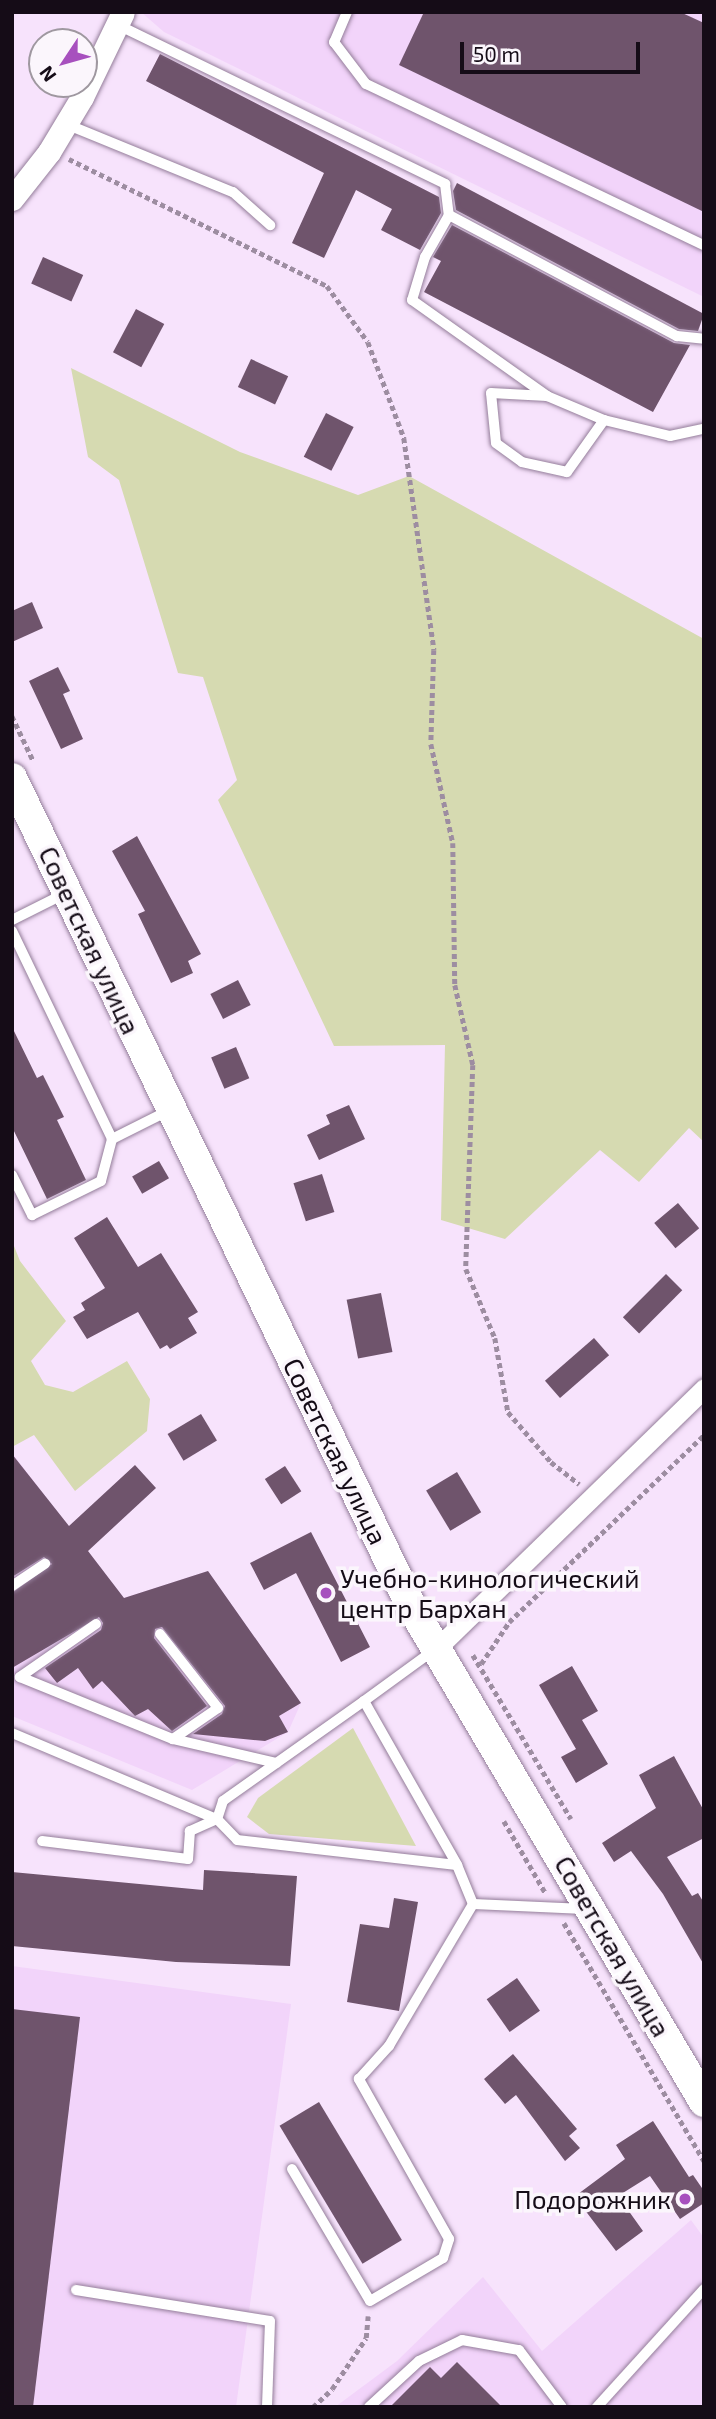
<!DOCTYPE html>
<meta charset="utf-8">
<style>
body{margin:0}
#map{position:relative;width:716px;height:2419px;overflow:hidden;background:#f7e3fc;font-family:"Exo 2",sans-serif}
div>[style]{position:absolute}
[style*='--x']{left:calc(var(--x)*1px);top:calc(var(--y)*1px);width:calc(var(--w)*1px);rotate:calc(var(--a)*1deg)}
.built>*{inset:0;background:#f2d4fa}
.green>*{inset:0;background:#d6dab1}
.building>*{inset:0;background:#6f546c;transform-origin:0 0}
.path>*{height:4.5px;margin-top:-2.25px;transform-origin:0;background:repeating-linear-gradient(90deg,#9d8da1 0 5px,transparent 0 8.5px)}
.roads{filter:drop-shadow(0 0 2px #947d9a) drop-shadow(0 0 2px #947d9a)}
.service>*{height:10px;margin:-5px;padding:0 5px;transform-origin:5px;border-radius:5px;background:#fff}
.minor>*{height:19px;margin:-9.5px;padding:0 9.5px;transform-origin:9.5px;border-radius:9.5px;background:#fff}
.tertiary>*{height:23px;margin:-11.5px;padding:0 11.5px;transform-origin:11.5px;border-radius:11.5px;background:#fff}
.primary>*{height:30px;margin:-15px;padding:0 15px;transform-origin:15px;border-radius:15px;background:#fff}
.dots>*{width:19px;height:19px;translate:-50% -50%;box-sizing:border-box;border:4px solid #fbf6fc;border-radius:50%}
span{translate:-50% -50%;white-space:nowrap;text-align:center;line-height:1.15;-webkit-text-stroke:7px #fbf6fc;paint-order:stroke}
.street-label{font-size:26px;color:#150c17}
.poi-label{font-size:26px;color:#150c17}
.left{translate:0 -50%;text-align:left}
.right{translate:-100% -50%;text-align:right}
.frame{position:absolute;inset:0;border:14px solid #150c17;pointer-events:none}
.north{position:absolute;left:28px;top:28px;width:70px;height:70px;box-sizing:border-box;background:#fbf6fc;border:2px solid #9f98a0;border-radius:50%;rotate:234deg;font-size:19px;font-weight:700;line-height:28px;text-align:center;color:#150c17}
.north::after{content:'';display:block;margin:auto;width:24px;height:32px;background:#a750be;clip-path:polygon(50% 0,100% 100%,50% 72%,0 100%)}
.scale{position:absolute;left:460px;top:42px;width:180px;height:32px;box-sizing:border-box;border:4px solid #150c17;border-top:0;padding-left:9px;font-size:21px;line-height:24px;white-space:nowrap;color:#150c17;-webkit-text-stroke:5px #fbf6fc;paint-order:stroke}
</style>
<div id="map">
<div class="built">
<div style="clip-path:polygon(141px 12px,704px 12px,704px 297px,164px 32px)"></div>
<div style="clip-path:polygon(12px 1453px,124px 1598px,208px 1571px,301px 1703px,288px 1732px,192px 1790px,12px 1716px)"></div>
<div style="clip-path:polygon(12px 1966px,291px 2004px,236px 2407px,12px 2407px)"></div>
<div style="clip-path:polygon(691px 2220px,704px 2238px,704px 2407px,335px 2407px,397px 2361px,483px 2277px,542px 2351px)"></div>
</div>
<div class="green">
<div style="clip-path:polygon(71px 368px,240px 452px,358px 495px,409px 476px,704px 639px,704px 1142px,689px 1128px,639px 1182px,600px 1150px,505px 1239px,441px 1220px,445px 1045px,334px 1046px,218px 800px,237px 780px,203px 677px,178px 673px,119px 480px,88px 457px)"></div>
<div style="clip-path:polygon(12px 1241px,20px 1261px,66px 1321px,31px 1361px,45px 1385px,73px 1392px,127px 1361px,150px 1399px,147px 1431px,75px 1491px,34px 1435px,12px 1447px)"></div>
<div style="clip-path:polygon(353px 1728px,416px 1846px,269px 1834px,247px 1817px,258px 1798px)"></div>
</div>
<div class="building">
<div style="clip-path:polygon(424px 12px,680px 12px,704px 23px,704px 212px,399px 65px)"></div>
<div style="clip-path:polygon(160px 54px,439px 197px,441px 213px,420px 250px,381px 230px,392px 209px,356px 190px,324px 258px,292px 243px,324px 173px,146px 81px)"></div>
<div style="clip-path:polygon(457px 183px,704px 314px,698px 331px,679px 329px,456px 210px,453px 191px)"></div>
<div style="clip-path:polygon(452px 225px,674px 343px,690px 345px,653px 412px,424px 292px,441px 261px,433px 257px)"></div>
<div style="left:43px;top:257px;width:44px;height:29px;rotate:24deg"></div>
<div style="left:136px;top:309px;width:32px;height:49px;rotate:28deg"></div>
<div style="left:251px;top:359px;width:41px;height:31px;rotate:25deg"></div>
<div style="left:326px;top:413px;width:31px;height:49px;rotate:27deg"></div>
<div style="clip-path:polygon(32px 602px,43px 628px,12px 642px,12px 611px)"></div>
<div style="clip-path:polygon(58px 667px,70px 691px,63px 694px,83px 739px,61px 749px,29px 681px)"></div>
<div style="clip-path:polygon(137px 836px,201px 954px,188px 961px,193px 973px,171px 983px,138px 914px,145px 911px,112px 851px)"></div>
<div style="left:238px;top:980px;width:28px;height:31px;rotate:63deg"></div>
<div style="clip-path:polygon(12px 1027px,37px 1078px,43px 1075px,64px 1117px,57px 1120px,86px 1180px,47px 1199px,12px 1127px)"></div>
<div style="left:236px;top:1047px;width:34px;height:27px;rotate:67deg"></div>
<div style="clip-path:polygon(349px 1105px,365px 1139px,319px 1160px,307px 1135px,330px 1124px,326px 1115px)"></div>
<div style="left:159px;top:1161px;width:20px;height:31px;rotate:60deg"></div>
<div style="left:322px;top:1174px;width:40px;height:30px;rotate:72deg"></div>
<div style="left:678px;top:1203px;width:33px;height:31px;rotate:50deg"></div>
<div style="clip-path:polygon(107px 1217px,138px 1267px,161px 1253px,198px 1312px,188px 1318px,197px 1333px,170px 1349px,167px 1345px,160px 1349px,138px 1312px,87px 1339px,73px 1317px,85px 1310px,81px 1303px,105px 1288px,74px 1238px)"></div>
<div style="left:666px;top:1274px;width:23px;height:61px;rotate:45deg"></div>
<div style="left:381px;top:1293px;width:60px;height:35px;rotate:79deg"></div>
<div style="left:594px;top:1338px;width:23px;height:65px;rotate:49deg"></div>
<div style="left:201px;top:1414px;width:31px;height:39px;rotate:59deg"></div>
<div style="clip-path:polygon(12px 1454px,69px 1526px,135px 1465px,156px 1488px,88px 1551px,124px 1598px,208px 1571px,301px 1703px,279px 1716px,288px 1732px,265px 1741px,193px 1734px,222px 1714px,225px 1706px,162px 1627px,155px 1629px,154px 1638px,207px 1706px,172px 1731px,148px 1709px,135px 1716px,102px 1681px,93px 1689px,78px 1668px,57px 1683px,45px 1668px,101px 1630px,103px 1623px,99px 1617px,12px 1668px,12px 1593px,52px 1564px,44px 1557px,12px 1577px)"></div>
<div style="left:285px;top:1466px;width:30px;height:24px;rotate:57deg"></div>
<div style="left:457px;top:1472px;width:47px;height:36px;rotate:59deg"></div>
<div style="clip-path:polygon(311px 1532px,370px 1647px,341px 1662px,296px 1573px,264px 1590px,250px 1563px)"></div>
<div style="clip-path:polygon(572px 1666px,598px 1711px,582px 1720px,608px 1764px,576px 1783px,561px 1757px,576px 1749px,539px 1685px)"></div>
<div style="clip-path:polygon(674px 1756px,704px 1811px,704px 1838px,667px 1857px,692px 1896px,698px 1893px,704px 1903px,704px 1965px,663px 1894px,631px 1851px,614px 1862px,602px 1843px,656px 1808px,639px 1775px)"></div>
<div style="clip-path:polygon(204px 1870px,297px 1876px,290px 1966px,176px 1962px,12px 1946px,12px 1872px,203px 1890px)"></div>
<div style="clip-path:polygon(394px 1898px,418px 1902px,399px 2011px,347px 2002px,360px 1924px,389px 1928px)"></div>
<div style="left:517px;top:1978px;width:40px;height:37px;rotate:55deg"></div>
<div style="clip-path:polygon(12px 2009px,80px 2017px,33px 2407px,12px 2407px)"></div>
<div style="clip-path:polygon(513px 2054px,577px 2129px,569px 2136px,580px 2148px,565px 2161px,516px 2095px,505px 2104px,484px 2079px)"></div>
<div style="left:319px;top:2102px;width:161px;height:46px;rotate:59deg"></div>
<div style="clip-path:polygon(653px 2121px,689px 2177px,693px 2175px,704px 2191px,704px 2203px,680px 2219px,650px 2176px,618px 2196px,643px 2231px,616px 2251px,578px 2201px,578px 2194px,625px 2159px,616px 2145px)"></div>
<div style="clip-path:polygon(457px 2362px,502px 2407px,390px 2407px,430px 2367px,441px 2378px)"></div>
</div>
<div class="path">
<div style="--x:69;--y:159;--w:288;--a:26.2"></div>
<div style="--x:327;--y:286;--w:69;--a:53.8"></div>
<div style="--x:368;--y:342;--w:103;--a:69.4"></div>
<div style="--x:404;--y:438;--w:214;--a:81.9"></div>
<div style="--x:434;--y:650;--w:94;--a:91.8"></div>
<div style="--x:431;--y:744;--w:101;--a:77.5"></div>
<div style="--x:453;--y:843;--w:142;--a:89.2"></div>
<div style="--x:455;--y:985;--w:82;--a:77.3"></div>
<div style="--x:473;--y:1065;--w:204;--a:92"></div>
<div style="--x:466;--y:1269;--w:75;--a:67.2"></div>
<div style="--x:495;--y:1338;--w:75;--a:80"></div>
<div style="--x:508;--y:1412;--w:66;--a:49.3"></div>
<div style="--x:551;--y:1462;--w:36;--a:38"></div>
<div style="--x:12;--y:716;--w:49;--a:64.5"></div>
<div style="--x:473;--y:1655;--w:191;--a:59.1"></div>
<div style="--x:481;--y:1664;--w:50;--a:-56.3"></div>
<div style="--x:509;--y:1622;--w:270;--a:-43.8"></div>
<div style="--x:504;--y:1821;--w:82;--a:60"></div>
<div style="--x:564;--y:1923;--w:276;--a:59.5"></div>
<div style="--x:313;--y:2407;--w:26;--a:-43"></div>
<div style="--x:332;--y:2389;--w:61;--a:-56.3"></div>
<div style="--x:366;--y:2338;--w:22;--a:-85"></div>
</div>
<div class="roads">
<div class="service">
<div style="--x:347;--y:12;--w:33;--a:113"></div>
<div style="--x:334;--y:42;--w:53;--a:52.7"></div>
<div style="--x:366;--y:84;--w:374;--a:25.5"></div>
<div style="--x:118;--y:25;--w:364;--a:25.9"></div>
<div style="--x:445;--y:184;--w:31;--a:83"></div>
<div style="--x:449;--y:215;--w:48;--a:119.7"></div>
<div style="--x:425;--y:257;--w:45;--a:106.8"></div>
<div style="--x:412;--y:300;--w:166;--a:35.4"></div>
<div style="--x:66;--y:124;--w:180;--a:22.2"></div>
<div style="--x:233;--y:192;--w:50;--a:41.7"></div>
<div style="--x:449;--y:215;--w:258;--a:28"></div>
<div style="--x:677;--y:336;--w:27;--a:6"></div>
<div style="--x:604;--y:420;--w:64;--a:125.4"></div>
<div style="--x:567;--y:472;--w:46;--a:-167.5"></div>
<div style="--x:522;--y:462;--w:32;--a:-144"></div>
<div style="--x:496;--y:443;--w:50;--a:-95.7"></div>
<div style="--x:491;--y:393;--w:56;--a:3.1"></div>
<div style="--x:547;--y:396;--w:62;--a:22.8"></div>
<div style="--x:604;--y:420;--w:68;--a:13.6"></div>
<div style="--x:670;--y:436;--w:35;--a:-12"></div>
<div style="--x:12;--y:920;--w:58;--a:-26.6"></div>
<div style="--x:12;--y:931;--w:231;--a:64.3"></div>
<div style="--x:12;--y:1175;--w:45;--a:63.4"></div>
<div style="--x:32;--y:1215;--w:77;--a:-26.2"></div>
<div style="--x:101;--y:1181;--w:43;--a:-75.3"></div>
<div style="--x:112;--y:1139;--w:63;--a:-26.6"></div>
<div style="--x:12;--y:1586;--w:40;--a:-34"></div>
<div style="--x:96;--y:1624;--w:93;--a:145.1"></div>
<div style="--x:20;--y:1677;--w:165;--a:22.1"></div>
<div style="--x:160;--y:1634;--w:94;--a:51.9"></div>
<div style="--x:218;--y:1708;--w:55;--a:145.4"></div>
<div style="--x:173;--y:1739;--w:106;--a:13.1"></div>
<div style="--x:434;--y:1650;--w:87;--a:143.9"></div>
<div style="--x:364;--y:1701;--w:189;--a:60.4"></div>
<div style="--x:457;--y:1865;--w:42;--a:67.7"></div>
<div style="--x:364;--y:1701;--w:173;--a:144.7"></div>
<div style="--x:223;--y:1801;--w:19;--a:108"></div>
<div style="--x:217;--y:1819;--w:29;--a:46"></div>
<div style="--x:237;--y:1840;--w:221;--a:6.5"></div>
<div style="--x:12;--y:1733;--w:222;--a:22.8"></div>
<div style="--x:217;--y:1819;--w:30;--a:156"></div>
<div style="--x:190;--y:1831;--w:28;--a:94"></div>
<div style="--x:188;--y:1859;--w:147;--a:-173"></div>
<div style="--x:473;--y:1904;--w:112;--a:2.6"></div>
<div style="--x:292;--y:2169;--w:153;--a:59.4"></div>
<div style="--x:370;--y:2301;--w:85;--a:-30.5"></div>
<div style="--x:443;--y:2258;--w:20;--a:-72"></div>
<div style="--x:449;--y:2239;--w:184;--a:-119.4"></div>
<div style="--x:359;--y:2079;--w:45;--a:-47.7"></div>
<div style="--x:389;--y:2046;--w:165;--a:-59.4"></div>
<div style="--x:76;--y:2290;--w:196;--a:9.1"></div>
<div style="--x:270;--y:2321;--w:86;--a:92"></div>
<div style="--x:369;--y:2407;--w:68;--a:-42.6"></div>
<div style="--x:419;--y:2361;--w:48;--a:-26"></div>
<div style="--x:462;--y:2340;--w:58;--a:10"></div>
<div style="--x:519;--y:2350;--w:71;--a:53"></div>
<div style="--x:597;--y:2407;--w:159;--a:-47.8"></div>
</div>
<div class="minor">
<div style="--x:437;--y:1648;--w:373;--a:-44.2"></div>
</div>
<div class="tertiary">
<div style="--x:12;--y:199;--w:60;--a:-51.8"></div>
<div style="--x:49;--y:152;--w:64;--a:-59"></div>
<div style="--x:82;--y:97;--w:94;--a:-64.2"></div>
</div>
<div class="primary">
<div style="--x:12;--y:778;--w:921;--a:64.27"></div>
<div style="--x:412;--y:1608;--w:574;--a:59.41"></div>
</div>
</div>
<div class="dots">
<div style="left:326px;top:1593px;background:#a750be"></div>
<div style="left:685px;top:2199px;background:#a750be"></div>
</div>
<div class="street-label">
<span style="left:90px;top:940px;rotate:65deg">Советская улица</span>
<span style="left:336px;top:1451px;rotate:64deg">Советская улица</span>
<span style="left:613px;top:1946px;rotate:60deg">Советская улица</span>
</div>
<div class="poi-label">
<span class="left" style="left:340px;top:1593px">Учебно-кинологический<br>центр Бархан</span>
<span class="right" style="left:671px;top:2199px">Подорожник</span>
</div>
<div class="frame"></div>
<div class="north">N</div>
<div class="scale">50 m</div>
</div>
